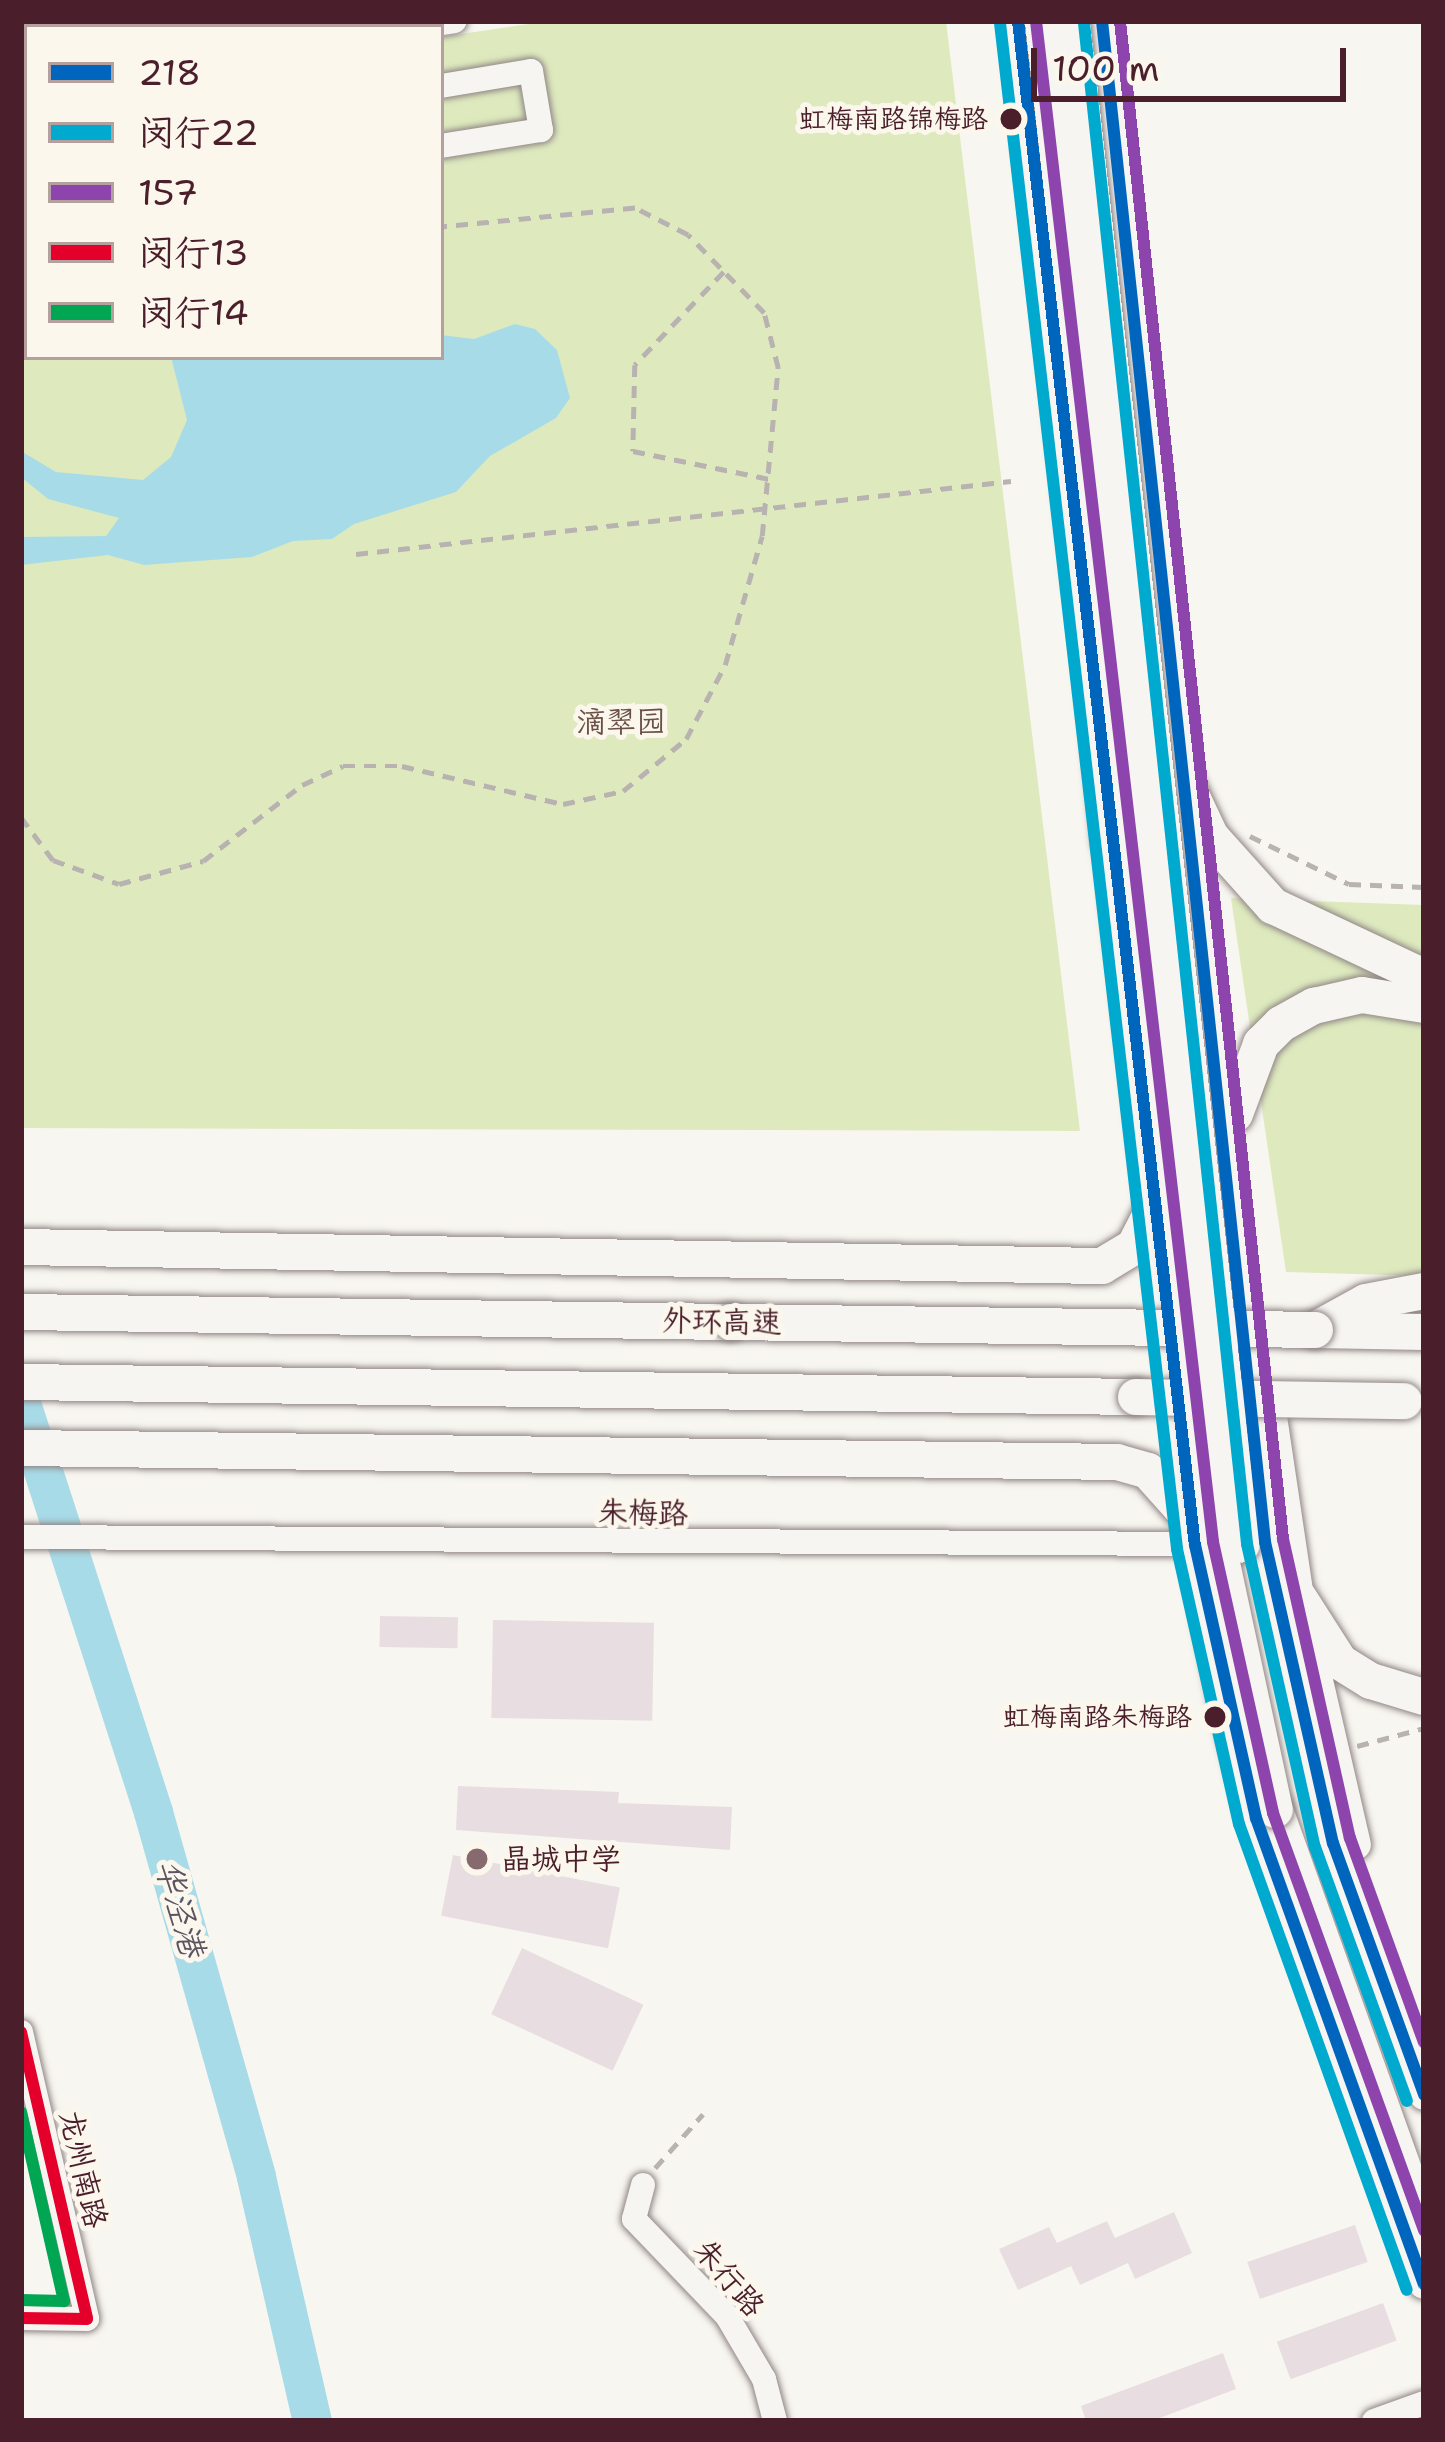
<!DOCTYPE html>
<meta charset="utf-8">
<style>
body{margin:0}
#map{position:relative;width:1445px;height:2442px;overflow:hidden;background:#f8f6f0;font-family:"Shantell Sans","LXGW WenKai TC",sans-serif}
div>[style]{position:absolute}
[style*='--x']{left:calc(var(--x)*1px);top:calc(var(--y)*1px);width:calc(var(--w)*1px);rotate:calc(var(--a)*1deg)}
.green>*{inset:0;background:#deeabe}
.water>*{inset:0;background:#a8dbe8}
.river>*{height:39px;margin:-19.5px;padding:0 19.5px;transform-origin:19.5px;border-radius:19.5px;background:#a8dbe8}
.building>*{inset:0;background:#e8dee1;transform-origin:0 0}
.path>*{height:4.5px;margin-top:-2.25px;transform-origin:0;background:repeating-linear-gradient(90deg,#b8b3b1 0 12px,transparent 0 21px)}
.roads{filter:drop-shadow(0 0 3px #918787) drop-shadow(0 0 3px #918787)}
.minor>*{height:24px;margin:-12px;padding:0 12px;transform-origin:12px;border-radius:12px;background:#f6f5f1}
.major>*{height:30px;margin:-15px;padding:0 15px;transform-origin:15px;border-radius:15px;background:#f6f5f1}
.highway>*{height:36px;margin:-18px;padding:0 18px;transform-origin:18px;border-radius:18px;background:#f6f5f1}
.bridges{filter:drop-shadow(0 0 3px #918787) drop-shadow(0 0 3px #918787)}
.highway-bridge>*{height:36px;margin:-18px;padding:0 18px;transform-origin:18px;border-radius:18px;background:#f6f5f1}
.bus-1>*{height:12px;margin:-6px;padding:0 6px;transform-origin:6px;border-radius:6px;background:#0065bd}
.bus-2>*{height:12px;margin:-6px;padding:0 6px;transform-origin:6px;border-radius:6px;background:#00a9ce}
.bus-3>*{height:12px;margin:-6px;padding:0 6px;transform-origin:6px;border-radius:6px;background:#8e44ad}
.bus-4>*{height:12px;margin:-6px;padding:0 6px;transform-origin:6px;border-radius:6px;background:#e4002b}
.bus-5>*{height:12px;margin:-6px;padding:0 6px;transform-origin:6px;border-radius:6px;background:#00a651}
.dots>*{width:33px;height:33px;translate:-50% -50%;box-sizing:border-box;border:6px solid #fbf7ec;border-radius:50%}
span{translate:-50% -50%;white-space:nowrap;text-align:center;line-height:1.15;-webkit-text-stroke:10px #fbf7ec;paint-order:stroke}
.bus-label{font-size:27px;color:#4a1f2b}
.right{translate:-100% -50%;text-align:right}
.park-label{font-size:30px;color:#6a5046}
.street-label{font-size:30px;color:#4a1f2b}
.poi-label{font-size:30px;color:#4a1f2b}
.left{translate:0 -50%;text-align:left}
.water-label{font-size:33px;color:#5c5463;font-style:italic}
.frame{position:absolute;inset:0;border:24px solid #4a1f2b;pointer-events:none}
.legend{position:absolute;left:24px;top:24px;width:420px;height:336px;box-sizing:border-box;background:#fbf7ec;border:3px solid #b4a19f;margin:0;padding:15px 21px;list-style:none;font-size:36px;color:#4a1f2b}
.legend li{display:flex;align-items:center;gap:24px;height:60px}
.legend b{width:60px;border:3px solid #b4a19f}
.scale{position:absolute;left:1031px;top:48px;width:315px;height:54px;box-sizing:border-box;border:6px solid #4a1f2b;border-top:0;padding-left:15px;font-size:36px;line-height:42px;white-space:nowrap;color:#4a1f2b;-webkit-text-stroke:9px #fbf7ec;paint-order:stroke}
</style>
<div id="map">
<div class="green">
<div style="clip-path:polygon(549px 21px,946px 21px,1080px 1131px,21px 1128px,21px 101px,27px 100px,27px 357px,441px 357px,441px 37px)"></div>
<div style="clip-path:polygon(1231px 898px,1424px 905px,1424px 1276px,1286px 1272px)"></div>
</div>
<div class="water">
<div style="clip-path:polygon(515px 324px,535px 329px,557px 350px,570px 398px,556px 418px,490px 456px,456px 492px,354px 524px,332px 539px,293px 541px,252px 557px,144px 565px,108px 555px,21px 565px,21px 537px,106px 536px,119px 518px,48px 499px,21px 477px,21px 451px,56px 472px,143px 480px,171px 457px,187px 420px,171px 357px,441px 357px,441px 335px,474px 339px)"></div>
</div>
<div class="river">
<div style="--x:21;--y:1403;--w:430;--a:72.1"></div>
<div style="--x:153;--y:1812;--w:379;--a:74.2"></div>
<div style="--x:256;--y:2177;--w:250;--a:77.1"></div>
</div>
<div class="building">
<div style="left:380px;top:1616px;width:78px;height:31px;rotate:1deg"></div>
<div style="left:493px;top:1620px;width:161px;height:98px;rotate:1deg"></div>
<div style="clip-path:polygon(458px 1786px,619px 1792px,618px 1803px,732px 1807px,730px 1850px,456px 1830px)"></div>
<div style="left:453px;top:1855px;width:170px;height:62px;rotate:11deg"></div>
<div style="left:522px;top:1948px;width:134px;height:73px;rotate:25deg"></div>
<div style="clip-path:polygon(1174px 2212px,1192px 2253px,1135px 2279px,1128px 2263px,1080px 2285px,1071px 2266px,1018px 2290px,999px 2249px,1049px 2227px,1057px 2243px,1107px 2221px,1115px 2238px)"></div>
<div style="left:1355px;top:2225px;width:39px;height:114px;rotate:71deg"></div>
<div style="left:1383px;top:2303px;width:40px;height:113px;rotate:70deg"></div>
<div style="clip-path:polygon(1223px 2353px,1236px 2389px,1152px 2421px,1086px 2421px,1081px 2406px)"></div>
</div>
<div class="path">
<div style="--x:724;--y:272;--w:129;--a:133.7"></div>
<div style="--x:635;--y:365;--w:86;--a:91.3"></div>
<div style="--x:633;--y:451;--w:139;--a:11.6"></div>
<div style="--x:21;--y:350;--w:9;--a:-49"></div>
<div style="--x:356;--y:554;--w:659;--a:-6.36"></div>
<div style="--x:21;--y:817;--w:54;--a:53.3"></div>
<div style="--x:53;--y:860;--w:70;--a:20"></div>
<div style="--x:119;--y:884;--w:87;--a:-15.3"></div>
<div style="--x:203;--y:861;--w:125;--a:-37.5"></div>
<div style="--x:302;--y:785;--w:45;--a:-24.9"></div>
<div style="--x:343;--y:766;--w:59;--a:0"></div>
<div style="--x:402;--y:766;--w:165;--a:13.3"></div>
<div style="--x:563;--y:804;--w:61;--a:-12.2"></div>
<div style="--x:623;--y:791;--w:82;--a:-39.5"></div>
<div style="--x:686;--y:739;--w:84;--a:-62.2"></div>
<div style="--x:725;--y:665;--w:134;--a:-74"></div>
<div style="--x:762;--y:536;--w:169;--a:-84.6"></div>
<div style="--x:778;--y:368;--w:57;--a:-104.3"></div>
<div style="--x:764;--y:313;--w:109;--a:-134.3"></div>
<div style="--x:688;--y:235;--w:59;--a:-153"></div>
<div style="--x:635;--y:208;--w:195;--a:174.4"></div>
<div style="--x:1250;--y:836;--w:110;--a:25.9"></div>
<div style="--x:1349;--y:884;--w:75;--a:2.3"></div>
<div style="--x:1357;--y:1746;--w:69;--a:-15"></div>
<div style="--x:655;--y:2168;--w:72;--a:-48.4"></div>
</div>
<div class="roads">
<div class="minor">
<div style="--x:417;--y:27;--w:38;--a:-9"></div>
<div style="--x:441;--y:86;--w:91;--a:-9.5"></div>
<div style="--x:531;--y:71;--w:60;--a:80.4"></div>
<div style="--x:541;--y:130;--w:101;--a:170.9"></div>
<div style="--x:21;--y:88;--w:6;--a:0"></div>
<div style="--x:21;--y:1537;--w:1187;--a:0.34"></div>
<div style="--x:21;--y:2032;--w:294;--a:77"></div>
<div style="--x:87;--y:2319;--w:66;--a:-179.1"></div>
<div style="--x:643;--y:2185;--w:35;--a:105"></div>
<div style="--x:634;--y:2219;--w:134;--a:46.2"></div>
<div style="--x:727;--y:2316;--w:73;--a:59.6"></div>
<div style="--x:764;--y:2379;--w:43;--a:75.3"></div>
<div style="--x:1374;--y:2421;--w:53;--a:-19.8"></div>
</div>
<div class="major">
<div style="--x:1018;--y:21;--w:570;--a:83.55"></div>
<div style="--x:1102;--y:21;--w:1530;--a:83.88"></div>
<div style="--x:1265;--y:1542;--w:309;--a:77.3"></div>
<div style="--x:1333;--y:1843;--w:268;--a:70.1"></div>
<div style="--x:1108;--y:819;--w:731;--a:83.17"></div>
<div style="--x:1195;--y:1545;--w:170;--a:79.2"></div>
<div style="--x:1227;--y:1712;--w:110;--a:74.7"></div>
<div style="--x:1256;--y:1818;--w:495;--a:70.2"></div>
<div style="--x:1271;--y:1410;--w:190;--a:81.5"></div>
<div style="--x:1299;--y:1598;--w:253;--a:77"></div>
</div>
<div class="highway">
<div style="--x:1087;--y:565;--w:278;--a:85"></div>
<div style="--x:1184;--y:780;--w:63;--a:64.7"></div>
<div style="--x:1211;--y:837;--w:93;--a:48.1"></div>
<div style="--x:1273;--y:906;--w:167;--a:25.2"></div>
<div style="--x:1235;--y:1114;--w:75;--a:-69.6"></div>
<div style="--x:1261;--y:1044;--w:28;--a:-45"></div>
<div style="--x:1281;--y:1024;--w:38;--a:-29"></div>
<div style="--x:1314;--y:1006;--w:49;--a:-12.9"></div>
<div style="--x:1362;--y:995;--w:63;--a:9.2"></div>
<div style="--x:21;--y:1247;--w:1081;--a:1.01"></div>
<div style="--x:1102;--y:1266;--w:37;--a:-31"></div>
<div style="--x:1134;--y:1247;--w:42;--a:-62.8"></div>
<div style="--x:21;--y:1312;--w:710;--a:0.81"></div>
<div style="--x:1315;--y:1330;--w:58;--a:-28.8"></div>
<div style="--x:1366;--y:1302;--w:59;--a:-10.7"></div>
<div style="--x:1318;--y:1330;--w:106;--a:1.1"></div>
<div style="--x:21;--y:1382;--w:1115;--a:0.77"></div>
<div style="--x:21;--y:1448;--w:1096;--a:0.73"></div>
<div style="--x:1117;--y:1462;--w:32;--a:16"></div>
<div style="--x:1148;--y:1471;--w:64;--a:48.1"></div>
<div style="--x:1299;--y:1598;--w:76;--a:57.4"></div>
<div style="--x:1340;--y:1662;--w:36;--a:32"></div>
<div style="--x:1371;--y:1681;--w:55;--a:16.8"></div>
<div style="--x:1275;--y:1810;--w:442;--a:70.3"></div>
</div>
</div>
<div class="bridges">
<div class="highway-bridge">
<div style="--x:1043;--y:21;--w:1486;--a:83.63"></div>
<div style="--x:1208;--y:1498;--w:319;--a:77.9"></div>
<div style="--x:1072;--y:21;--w:1533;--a:83.64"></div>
<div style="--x:731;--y:1322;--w:584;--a:0.78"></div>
<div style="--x:1136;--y:1397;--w:268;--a:0.9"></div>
</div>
</div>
<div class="bus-1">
<div style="--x:1018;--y:21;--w:1534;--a:83.38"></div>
<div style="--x:1195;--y:1545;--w:280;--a:77.4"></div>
<div style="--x:1256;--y:1818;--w:495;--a:70.2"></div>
<div style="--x:1102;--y:21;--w:1530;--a:83.88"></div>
<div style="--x:1265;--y:1542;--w:309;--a:77.3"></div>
<div style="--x:1333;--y:1843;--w:268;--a:70.1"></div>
</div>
<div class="bus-2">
<div style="--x:1000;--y:23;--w:1536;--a:83.38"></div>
<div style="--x:1177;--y:1549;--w:282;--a:77.3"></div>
<div style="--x:1239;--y:1824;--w:495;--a:70.2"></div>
<div style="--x:1084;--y:23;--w:1530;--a:83.88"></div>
<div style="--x:1247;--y:1544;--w:311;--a:77.4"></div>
<div style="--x:1315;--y:1847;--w:270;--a:70.1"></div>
</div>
<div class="bus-3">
<div style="--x:1036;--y:21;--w:1531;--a:83.36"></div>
<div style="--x:1213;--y:1542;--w:278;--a:77.5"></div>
<div style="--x:1273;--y:1813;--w:444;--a:70.1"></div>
<div style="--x:1120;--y:21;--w:1527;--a:83.87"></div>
<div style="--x:1283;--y:1539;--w:306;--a:77.4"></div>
<div style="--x:1350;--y:1838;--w:217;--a:70.1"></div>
</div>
<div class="bus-4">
<div style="--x:21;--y:2032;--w:294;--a:77"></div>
<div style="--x:87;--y:2319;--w:66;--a:-179.1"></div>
</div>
<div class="bus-5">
<div style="--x:21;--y:2112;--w:194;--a:77.2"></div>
<div style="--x:64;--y:2301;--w:43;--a:-178.7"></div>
</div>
<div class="dots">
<div style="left:1011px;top:119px;background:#4a1f2b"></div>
<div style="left:1215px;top:1717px;background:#4a1f2b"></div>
<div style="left:477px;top:1859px;background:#876a70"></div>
</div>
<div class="bus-label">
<span class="right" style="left:988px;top:119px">虹梅南路锦梅路</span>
<span class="right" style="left:1192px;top:1717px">虹梅南路朱梅路</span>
</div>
<div class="park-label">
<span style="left:621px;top:722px">滴翠园</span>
</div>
<div class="street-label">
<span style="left:722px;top:1322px;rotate:1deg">外环高速</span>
<span style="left:643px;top:1513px;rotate:1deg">朱梅路</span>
<span style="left:83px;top:2169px;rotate:77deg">龙州南路</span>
<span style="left:729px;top:2278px;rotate:50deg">朱行路</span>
</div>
<div class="poi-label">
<span class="left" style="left:501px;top:1859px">晶城中学</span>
</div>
<div class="water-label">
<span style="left:180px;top:1908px;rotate:74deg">华泾港</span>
</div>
<div class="frame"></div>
<ul class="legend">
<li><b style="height:15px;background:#0065bd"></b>218</li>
<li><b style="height:15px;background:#00a9ce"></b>闵行22</li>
<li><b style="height:15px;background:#8e44ad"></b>157</li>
<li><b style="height:15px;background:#e4002b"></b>闵行13</li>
<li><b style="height:15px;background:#00a651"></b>闵行14</li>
</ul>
<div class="scale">100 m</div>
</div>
